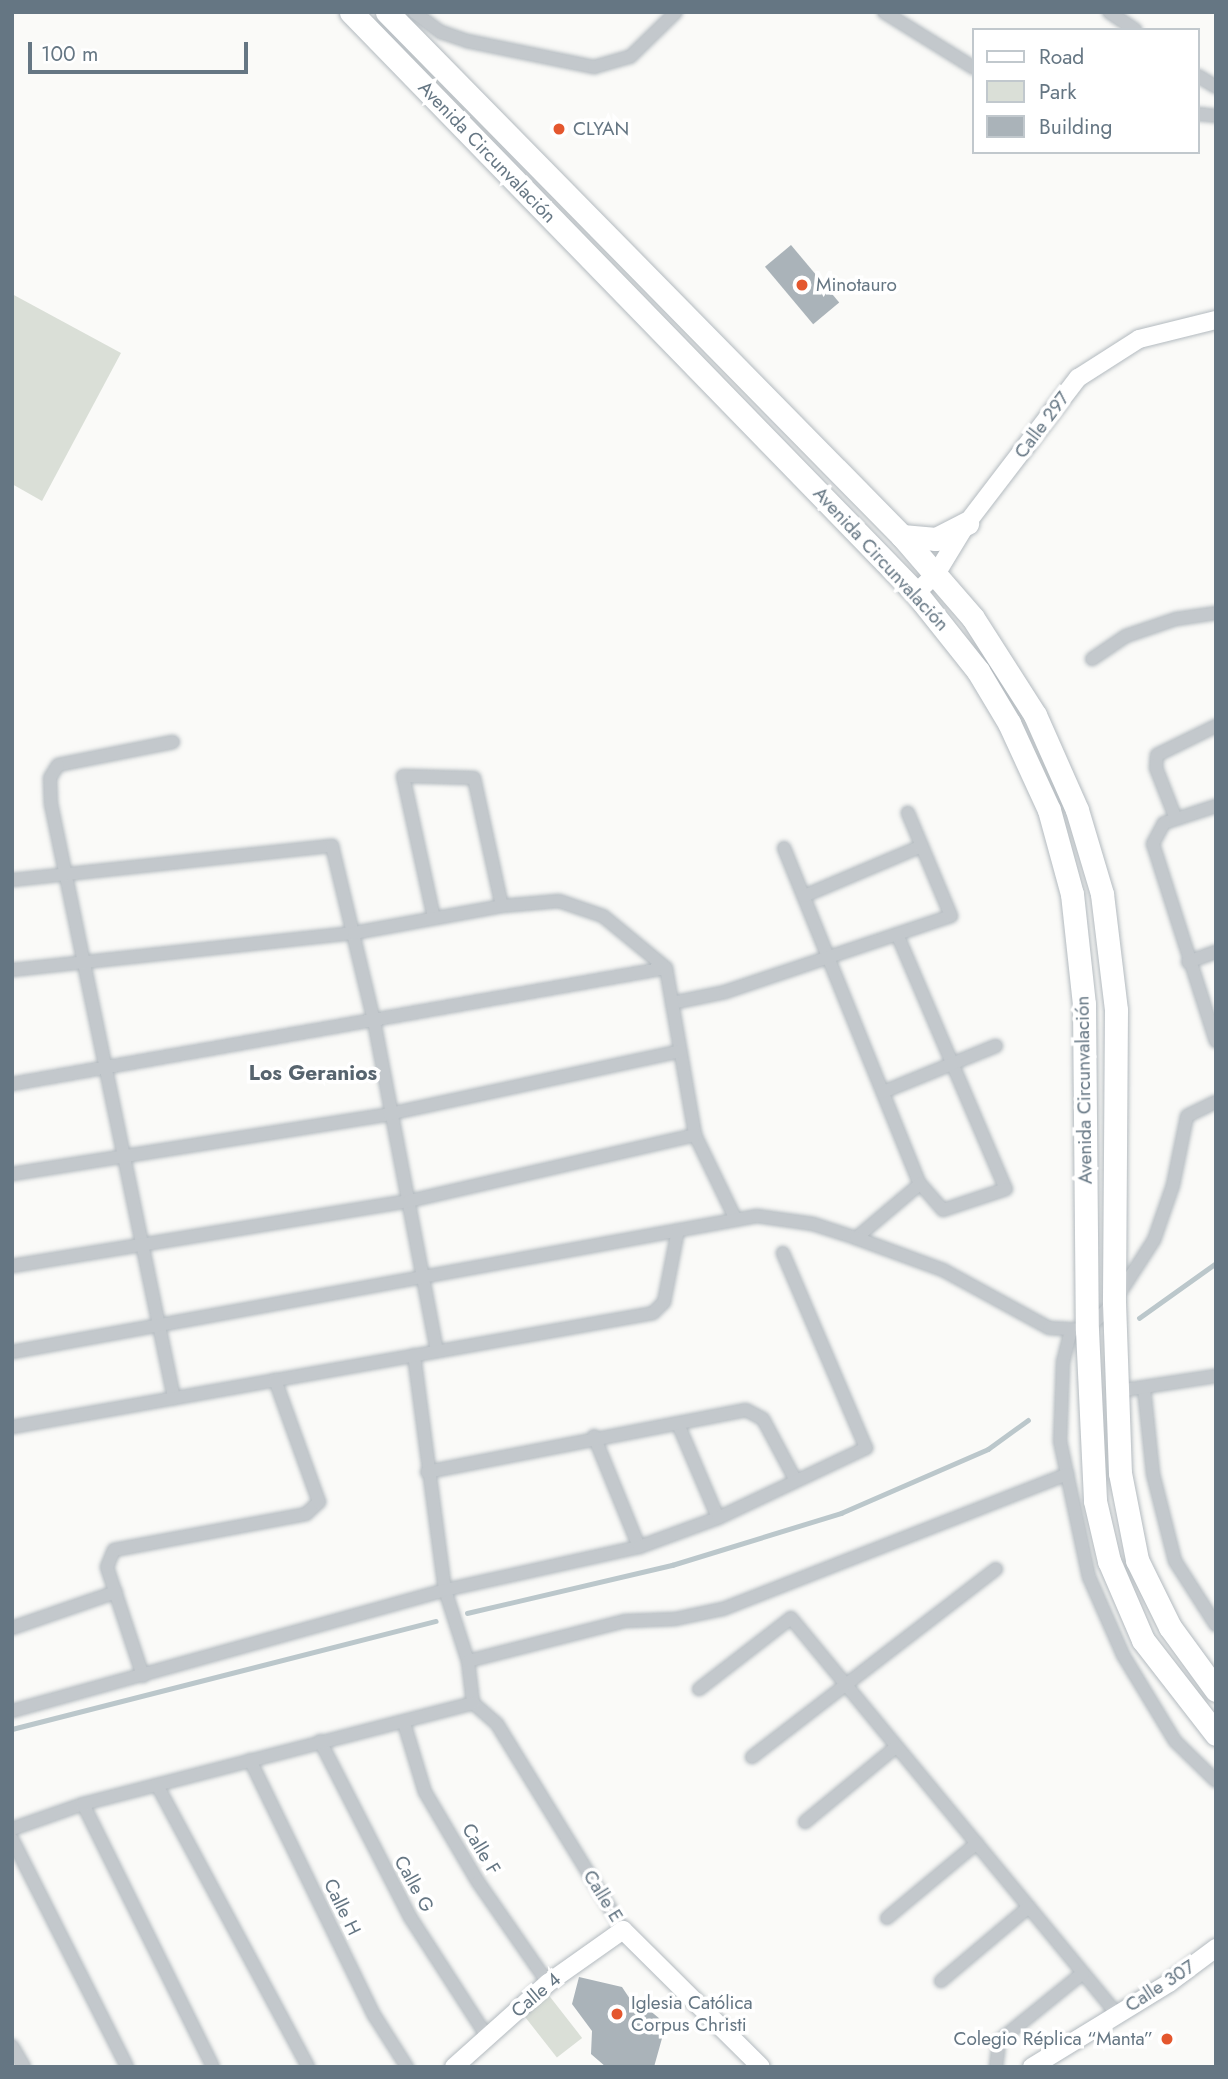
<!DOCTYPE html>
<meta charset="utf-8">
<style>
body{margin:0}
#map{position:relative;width:1228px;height:2079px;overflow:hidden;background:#fafaf8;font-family:Jost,sans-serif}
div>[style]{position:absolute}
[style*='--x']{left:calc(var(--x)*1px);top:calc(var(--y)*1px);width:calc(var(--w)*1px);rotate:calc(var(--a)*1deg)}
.green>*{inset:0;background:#dadfd7;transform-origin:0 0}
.stream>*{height:4.5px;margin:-2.25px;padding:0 2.25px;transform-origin:2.25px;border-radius:2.25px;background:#bbc7cb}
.building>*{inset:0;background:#aab3b9;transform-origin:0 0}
.roads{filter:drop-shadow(0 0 2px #b3babf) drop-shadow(0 0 2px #b3babf)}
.street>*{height:12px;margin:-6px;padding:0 6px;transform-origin:6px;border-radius:6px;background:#c3c8cc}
.secondary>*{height:18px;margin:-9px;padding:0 9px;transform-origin:9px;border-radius:9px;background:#fff}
.highway>*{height:23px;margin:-11.5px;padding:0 11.5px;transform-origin:11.5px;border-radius:11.5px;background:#fff}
.dots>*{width:19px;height:19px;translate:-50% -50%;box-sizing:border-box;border:4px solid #fff;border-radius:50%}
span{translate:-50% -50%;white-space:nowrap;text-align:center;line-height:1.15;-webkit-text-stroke:7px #fff;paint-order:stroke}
.poi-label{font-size:19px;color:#657683}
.left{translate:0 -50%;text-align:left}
.right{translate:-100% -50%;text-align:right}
.street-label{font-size:19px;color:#657683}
.neighbourhood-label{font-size:21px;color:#57646e;font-weight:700}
.frame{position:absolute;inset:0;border:14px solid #657683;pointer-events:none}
.legend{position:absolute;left:972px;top:28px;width:228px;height:126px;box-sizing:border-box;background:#fff;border:2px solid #c1c8cd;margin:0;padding:9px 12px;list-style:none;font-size:21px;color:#657683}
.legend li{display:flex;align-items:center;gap:14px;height:35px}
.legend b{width:35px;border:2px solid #c1c8cd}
.scale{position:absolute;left:28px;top:42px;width:220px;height:32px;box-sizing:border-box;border:4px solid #657683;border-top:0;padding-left:9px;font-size:21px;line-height:24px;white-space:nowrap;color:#657683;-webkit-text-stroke:5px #fff;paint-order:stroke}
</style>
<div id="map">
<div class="green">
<div style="clip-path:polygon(12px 294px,121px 353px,42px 501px,12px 484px)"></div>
<div style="left:547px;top:1993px;width:57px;height:32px;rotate:52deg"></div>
</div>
<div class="stream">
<div style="--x:1139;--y:1318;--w:95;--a:-35.5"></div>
<div style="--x:467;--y:1613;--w:211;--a:-13.2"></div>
<div style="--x:672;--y:1565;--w:177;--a:-17.1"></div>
<div style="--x:841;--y:1513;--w:160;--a:-23.5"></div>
<div style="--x:988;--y:1449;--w:49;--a:-35.9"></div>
<div style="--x:12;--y:1729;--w:437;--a:-14.3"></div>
</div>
<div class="building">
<div style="left:791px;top:245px;width:75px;height:34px;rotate:50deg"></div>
<div style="clip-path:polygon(579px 1977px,622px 1987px,634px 2005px,642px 2004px,666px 2024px,654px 2067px,606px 2067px,591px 2054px,592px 2031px,572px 2004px)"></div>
</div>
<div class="roads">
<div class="street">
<div style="--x:414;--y:12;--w:34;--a:37"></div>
<div style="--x:441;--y:32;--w:28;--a:19"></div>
<div style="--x:467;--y:41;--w:130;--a:11.6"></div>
<div style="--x:594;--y:67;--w:37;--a:-16"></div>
<div style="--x:630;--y:57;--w:64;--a:-44.4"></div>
<div style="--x:884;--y:12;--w:106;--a:31.9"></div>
<div style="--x:1109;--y:12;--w:32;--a:34"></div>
<div style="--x:1198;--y:76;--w:21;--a:31"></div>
<div style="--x:1198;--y:114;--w:18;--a:6"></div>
<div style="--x:1092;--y:659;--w:41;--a:-34.1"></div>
<div style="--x:1126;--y:636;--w:53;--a:-18.8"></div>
<div style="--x:1176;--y:619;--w:40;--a:-8.5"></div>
<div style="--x:173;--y:742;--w:117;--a:168.7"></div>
<div style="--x:58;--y:765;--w:15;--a:122"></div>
<div style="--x:50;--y:778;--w:26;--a:88"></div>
<div style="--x:51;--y:804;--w:607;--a:78.3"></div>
<div style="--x:1216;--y:806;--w:55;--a:161.9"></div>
<div style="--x:1164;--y:823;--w:24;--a:118"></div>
<div style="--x:1153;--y:844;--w:207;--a:72.3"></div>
<div style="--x:1176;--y:819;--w:55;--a:-111.4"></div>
<div style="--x:1156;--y:768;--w:13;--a:-86"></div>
<div style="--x:1157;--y:755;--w:66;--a:-26.2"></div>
<div style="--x:784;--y:848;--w:362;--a:68"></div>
<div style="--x:920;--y:1184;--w:84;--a:139.8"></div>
<div style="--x:12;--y:880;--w:322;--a:-6.1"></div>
<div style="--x:332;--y:846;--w:180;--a:76.5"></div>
<div style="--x:374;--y:1021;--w:336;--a:79.2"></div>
<div style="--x:804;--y:896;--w:128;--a:-23"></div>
<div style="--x:434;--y:918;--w:145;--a:-102.3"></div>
<div style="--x:403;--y:776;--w:71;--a:1.6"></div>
<div style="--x:474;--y:778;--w:131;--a:77.7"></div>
<div style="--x:897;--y:934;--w:277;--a:66.9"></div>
<div style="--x:1006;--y:1189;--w:66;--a:161.6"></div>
<div style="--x:943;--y:1210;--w:35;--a:-131"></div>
<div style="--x:1188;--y:962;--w:30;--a:-20"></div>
<div style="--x:12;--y:970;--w:344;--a:-6.2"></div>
<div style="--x:354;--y:933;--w:150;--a:-10.3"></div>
<div style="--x:502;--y:906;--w:57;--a:-5"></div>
<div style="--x:559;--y:901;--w:46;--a:18.8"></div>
<div style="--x:603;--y:916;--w:82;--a:39.5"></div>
<div style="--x:672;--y:1003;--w:54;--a:-11.7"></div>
<div style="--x:725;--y:992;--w:238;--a:-18.6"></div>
<div style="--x:951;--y:916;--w:112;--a:-112.7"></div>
<div style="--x:12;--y:1084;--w:664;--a:-10.06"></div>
<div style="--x:666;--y:968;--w:169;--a:80.1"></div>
<div style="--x:695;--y:1135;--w:94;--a:64.2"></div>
<div style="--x:883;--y:1092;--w:122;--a:-22.2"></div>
<div style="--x:12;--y:1174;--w:382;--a:-9"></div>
<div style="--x:389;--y:1114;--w:298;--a:-12.2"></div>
<div style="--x:12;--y:1266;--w:402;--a:-9.3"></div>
<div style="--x:409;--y:1201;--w:294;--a:-13"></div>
<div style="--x:1071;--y:1330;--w:32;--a:104"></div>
<div style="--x:1063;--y:1361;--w:80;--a:92.1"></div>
<div style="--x:1060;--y:1441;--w:139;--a:78"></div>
<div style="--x:1089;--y:1577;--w:85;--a:66.4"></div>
<div style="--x:1123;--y:1655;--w:100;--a:58.8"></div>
<div style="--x:1175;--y:1741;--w:57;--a:44.3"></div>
<div style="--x:12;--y:1352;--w:757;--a:-10.35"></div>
<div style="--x:757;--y:1216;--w:57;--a:8.1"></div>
<div style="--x:813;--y:1224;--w:45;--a:18"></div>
<div style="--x:856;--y:1238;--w:93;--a:20.2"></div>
<div style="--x:943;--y:1270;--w:121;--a:28.7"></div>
<div style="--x:1049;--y:1328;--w:38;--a:3"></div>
<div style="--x:1087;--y:1330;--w:39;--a:-46"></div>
<div style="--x:1114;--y:1302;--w:74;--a:-57.2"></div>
<div style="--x:1154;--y:1240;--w:58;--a:-70.9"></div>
<div style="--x:1173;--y:1185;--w:70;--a:-78.5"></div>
<div style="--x:1187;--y:1116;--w:32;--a:-26"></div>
<div style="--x:414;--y:1355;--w:237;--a:82.5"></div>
<div style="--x:445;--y:1590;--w:75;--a:72.1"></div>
<div style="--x:468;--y:1661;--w:42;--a:83.2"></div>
<div style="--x:1144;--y:1388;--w:86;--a:84"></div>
<div style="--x:1153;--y:1474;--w:90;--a:75.8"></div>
<div style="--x:1175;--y:1561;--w:76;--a:57.4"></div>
<div style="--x:1118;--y:1391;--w:99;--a:-8.7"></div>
<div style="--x:678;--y:1424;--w:102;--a:66.9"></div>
<div style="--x:12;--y:1427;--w:651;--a:-10.08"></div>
<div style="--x:653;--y:1313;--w:16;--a:-45"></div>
<div style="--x:664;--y:1302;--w:73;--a:-79"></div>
<div style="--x:594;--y:1436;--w:120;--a:67.9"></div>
<div style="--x:427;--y:1472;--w:325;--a:-11"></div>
<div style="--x:746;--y:1410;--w:19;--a:28"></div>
<div style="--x:763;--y:1419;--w:70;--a:62"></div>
<div style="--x:12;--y:1628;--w:110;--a:-19.1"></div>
<div style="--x:468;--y:1661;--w:162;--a:-14.3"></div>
<div style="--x:625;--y:1621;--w:50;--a:-2.3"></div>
<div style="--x:675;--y:1619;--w:49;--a:-11.8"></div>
<div style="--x:723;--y:1609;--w:370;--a:-21.4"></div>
<div style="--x:143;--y:1676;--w:115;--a:-108.3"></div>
<div style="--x:107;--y:1567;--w:18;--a:-68"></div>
<div style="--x:114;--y:1550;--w:195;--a:-10.6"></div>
<div style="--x:306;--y:1514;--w:18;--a:-43"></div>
<div style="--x:319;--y:1502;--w:130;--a:-109.8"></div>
<div style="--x:699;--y:1689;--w:116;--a:-37.7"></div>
<div style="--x:791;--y:1618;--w:513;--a:50.54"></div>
<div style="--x:473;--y:1703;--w:32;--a:41"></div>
<div style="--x:497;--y:1724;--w:241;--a:58.5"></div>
<div style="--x:12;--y:1711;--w:450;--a:-15.6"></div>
<div style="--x:445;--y:1590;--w:199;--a:-12.5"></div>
<div style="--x:639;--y:1547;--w:84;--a:-20.2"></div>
<div style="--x:718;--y:1518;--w:164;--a:-25.3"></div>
<div style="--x:866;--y:1448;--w:212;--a:-113.1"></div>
<div style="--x:404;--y:1723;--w:72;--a:73.1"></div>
<div style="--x:425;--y:1792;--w:104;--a:59.5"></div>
<div style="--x:478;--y:1882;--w:123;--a:55.3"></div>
<div style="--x:320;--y:1741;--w:198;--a:62.9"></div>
<div style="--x:410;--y:1917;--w:144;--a:57.2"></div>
<div style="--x:752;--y:1757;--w:308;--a:-37.6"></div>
<div style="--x:250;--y:1760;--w:284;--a:64.1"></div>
<div style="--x:374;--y:2015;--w:62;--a:57.6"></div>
<div style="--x:157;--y:1785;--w:320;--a:61.8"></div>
<div style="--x:83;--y:1804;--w:293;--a:63.7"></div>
<div style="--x:805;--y:1822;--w:118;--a:-39.5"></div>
<div style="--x:12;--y:1829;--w:75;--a:-19.4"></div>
<div style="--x:83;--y:1804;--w:403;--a:-14.5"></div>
<div style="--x:12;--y:1839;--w:255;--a:63.2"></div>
<div style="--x:887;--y:1918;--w:117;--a:-39.8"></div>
<div style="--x:941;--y:1981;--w:115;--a:-40.1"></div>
<div style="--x:12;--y:2046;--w:24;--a:60"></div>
<div style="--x:996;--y:2067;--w:26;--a:-83"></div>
<div style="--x:999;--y:2041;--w:108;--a:-39"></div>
</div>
<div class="secondary">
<div style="--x:916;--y:593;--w:28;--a:-44"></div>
<div style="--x:936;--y:574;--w:60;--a:-58.7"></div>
<div style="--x:967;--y:523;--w:183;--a:-52.6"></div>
<div style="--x:1078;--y:378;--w:72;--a:-32.6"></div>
<div style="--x:1139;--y:339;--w:79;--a:-13.9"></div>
<div style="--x:454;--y:2067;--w:126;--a:-41.8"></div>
<div style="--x:548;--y:1983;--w:92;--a:-35.2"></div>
<div style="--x:623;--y:1930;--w:194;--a:44.8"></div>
<div style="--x:1032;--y:2067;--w:161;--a:-31.5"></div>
<div style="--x:1169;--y:1983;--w:59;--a:-36.7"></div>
</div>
<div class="highway">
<div style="--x:351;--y:12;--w:810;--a:45.8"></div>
<div style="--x:916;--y:593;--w:100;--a:51.5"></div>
<div style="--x:978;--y:671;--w:61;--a:59.2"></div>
<div style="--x:1009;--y:723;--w:96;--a:65.3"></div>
<div style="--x:1049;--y:810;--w:87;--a:74.7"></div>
<div style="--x:1072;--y:894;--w:111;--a:83.8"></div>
<div style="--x:1084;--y:1004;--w:326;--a:89.5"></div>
<div style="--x:1087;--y:1330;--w:171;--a:87.3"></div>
<div style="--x:1095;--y:1501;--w:62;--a:76.9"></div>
<div style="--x:1109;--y:1561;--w:86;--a:66.7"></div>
<div style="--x:1143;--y:1640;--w:119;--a:52.2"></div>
<div style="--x:387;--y:12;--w:735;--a:45.5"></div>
<div style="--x:902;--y:536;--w:108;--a:49.1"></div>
<div style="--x:973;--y:618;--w:115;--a:57.4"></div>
<div style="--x:1035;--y:715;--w:104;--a:66.1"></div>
<div style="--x:1077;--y:810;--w:88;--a:73.4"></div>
<div style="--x:1102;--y:894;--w:117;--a:83.1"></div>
<div style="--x:1116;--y:1010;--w:292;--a:90.4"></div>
<div style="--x:1114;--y:1302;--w:171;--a:88"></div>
<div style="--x:1120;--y:1473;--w:89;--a:78.9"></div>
<div style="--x:1137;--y:1560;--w:75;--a:63.8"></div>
<div style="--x:1170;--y:1627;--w:78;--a:53.9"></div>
<div style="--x:902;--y:536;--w:34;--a:5"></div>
<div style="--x:936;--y:539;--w:35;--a:-27"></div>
</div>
</div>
<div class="dots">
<div style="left:559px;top:129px;background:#e4572e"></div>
<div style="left:802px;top:285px;background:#e4572e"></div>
<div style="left:617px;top:2014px;background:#e4572e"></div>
<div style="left:1167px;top:2039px;background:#e4572e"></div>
</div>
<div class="poi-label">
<span class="left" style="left:573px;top:129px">CLYAN</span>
<span class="left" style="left:816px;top:285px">Minotauro</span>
<span class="left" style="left:631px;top:2014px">Iglesia Católica<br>Corpus Christi</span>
<span class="right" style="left:1153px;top:2039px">Colegio Réplica “Manta”</span>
</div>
<div class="street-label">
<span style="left:487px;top:152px;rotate:46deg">Avenida Circunvalación</span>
<span style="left:1042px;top:425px;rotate:-53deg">Calle 297</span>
<span style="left:881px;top:559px;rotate:47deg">Avenida Circunvalación</span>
<span style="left:1084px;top:1090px;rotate:-91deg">Avenida Circunvalación</span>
<span style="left:481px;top:1849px;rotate:59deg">Calle F</span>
<span style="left:414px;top:1884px;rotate:61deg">Calle G</span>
<span style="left:603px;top:1896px;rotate:58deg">Calle E</span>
<span style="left:342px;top:1907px;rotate:64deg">Calle H</span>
<span style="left:1160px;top:1986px;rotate:-33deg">Calle 307</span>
<span style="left:536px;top:1995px;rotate:-40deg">Calle 4</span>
</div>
<div class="neighbourhood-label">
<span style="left:313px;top:1073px">Los Geranios</span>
</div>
<div class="frame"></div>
<ul class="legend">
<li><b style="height:9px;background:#fff"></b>Road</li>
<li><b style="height:19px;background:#dadfd7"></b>Park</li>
<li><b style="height:19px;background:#aab3b9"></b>Building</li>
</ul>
<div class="scale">100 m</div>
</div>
